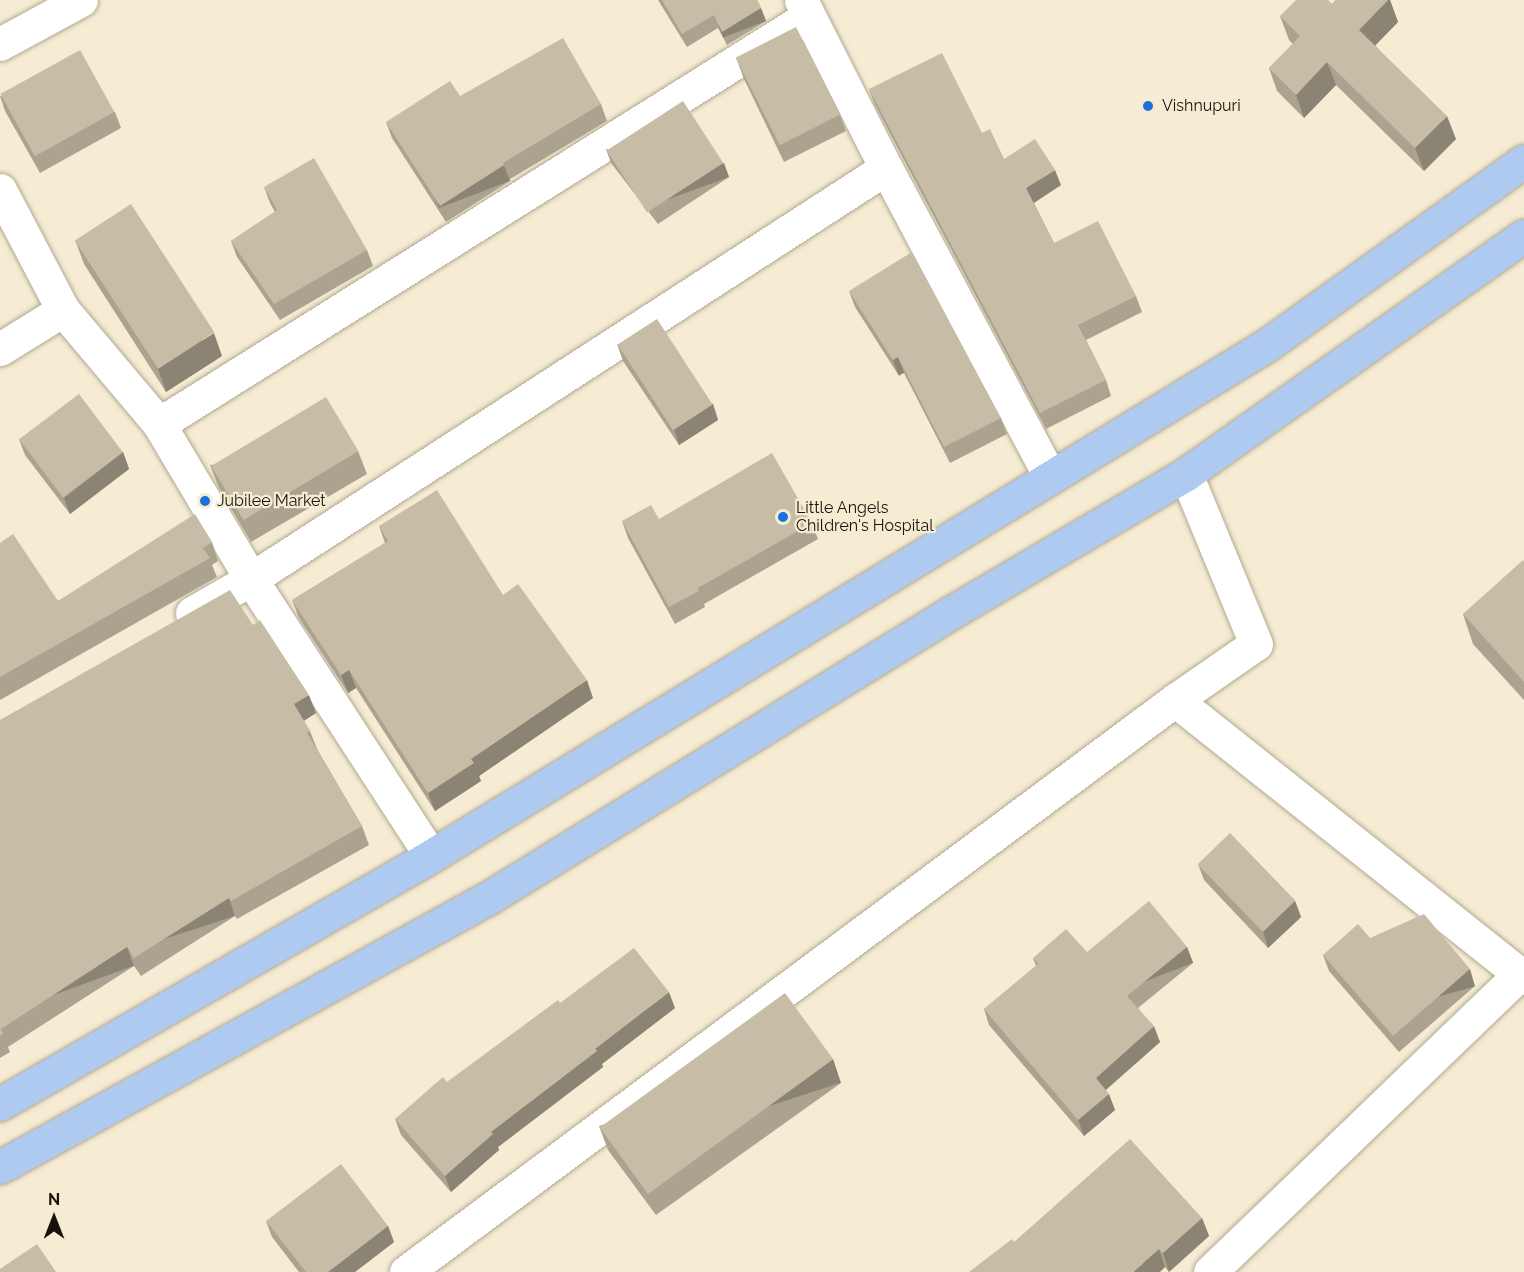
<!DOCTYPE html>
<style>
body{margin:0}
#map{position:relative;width:1524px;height:1272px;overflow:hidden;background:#f6ecd4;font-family:Raleway,sans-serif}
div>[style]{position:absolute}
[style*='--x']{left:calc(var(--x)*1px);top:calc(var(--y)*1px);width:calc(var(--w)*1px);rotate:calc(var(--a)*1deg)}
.roads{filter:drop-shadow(0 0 2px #b2a992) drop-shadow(0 0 2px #b2a992)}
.street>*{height:33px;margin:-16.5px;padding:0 16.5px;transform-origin:16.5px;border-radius:16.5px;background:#fff}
.primary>*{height:33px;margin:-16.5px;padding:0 16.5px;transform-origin:16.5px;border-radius:16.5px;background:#aecaf1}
.wall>*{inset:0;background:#aba38f}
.shaded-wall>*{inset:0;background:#8b8474;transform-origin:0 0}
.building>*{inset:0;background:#c7bda6;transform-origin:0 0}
.dots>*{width:16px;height:16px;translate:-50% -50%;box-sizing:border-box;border:3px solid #f6ecd4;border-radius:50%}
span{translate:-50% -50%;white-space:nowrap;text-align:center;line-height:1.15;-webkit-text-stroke:4.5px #f6ecd4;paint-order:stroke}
.poi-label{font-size:16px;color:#18140c}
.left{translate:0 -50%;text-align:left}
.north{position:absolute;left:24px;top:1188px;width:60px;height:60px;-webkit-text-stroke:4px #f6ecd4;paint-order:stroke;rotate:0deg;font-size:16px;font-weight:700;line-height:24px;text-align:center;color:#18140c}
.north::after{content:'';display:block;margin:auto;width:21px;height:27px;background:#18140c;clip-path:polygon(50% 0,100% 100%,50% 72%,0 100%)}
</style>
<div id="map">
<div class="roads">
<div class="street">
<div style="--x:801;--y:0;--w:188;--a:63.2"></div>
<div style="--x:886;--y:168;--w:349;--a:62"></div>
<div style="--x:0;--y:44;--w:92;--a:-28.5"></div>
<div style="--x:0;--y:190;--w:136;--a:62.3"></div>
<div style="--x:63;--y:310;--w:149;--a:49.9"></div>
<div style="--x:159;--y:424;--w:180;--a:59.3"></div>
<div style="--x:251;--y:579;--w:330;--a:57"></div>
<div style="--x:0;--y:349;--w:74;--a:-31.8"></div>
<div style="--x:159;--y:424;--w:767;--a:-32.12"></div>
<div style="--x:192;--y:613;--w:68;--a:-30"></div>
<div style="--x:251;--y:579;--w:756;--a:-32.91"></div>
<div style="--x:1175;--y:700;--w:98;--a:-34.7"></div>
<div style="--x:1256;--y:644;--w:184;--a:-112.4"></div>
<div style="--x:406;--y:1272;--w:958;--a:-36.64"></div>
<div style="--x:1175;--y:700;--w:446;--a:38.5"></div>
<div style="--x:1210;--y:1272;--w:430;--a:-43.9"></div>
</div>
<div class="primary">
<div style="--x:0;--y:1104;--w:497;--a:-29.9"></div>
<div style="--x:431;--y:856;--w:980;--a:-31.44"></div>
<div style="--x:1267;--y:345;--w:316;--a:-35.6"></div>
<div style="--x:0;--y:1167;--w:559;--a:-28.86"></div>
<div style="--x:490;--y:897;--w:543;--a:-31.67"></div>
<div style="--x:952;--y:612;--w:272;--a:-30.5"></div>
<div style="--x:1186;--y:474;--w:413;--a:-35.2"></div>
</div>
</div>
<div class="wall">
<div style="clip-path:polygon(658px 0,757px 0,761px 8px,766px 21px,727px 45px,718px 28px,687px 47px)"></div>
<div style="clip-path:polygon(1336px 0,1390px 0,1398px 22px,1375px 45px,1456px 139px,1424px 171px,1336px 85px,1304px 118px,1277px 91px,1269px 68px,1293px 44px,1289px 40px,1280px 16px,1332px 4px)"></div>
<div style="clip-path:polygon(738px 63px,840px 115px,846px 131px,784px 162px,744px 79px)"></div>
<div style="clip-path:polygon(869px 89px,982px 133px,1004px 159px,1061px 185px,1034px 203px,1054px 243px,1136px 296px,1142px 312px,1086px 340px,1106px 380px,1111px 396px,1046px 429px,875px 105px)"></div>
<div style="clip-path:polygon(0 96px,115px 112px,121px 128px,40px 173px,5px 111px)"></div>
<div style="clip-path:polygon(460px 96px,601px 104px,607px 121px,510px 179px,510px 181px,446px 222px,392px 138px,386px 122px)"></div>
<div style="clip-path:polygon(606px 149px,729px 177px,658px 224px,611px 163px)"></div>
<div style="clip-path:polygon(264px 187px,367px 250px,373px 266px,280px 320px,237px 257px,231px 241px,275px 212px,270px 203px)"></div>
<div style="clip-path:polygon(75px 240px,222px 356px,166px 392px,84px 264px)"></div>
<div style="clip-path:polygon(849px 291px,1001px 418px,1007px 434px,950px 463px,904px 373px,899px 376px,855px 307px)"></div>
<div style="clip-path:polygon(617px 344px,713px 404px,718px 420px,679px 445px,623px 361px)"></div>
<div style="clip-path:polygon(19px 439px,123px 452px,129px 469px,70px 514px,25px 455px)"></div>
<div style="clip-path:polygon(358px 451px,367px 474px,251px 542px,219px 488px,210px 465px)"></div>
<div style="clip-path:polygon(659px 519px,812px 523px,818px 539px,704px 604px,705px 607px,675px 624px,628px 538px,622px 521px)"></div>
<div style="clip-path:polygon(379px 526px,503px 595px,593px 698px,479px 776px,481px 781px,435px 811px,356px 688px,348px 693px,299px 618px,292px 600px,385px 543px)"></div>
<div style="clip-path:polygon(212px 542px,218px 561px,212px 565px,217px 577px,0 700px,0 543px,58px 601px)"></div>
<div style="clip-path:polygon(1524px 562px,1524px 700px,1473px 644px,1463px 614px)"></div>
<div style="clip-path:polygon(253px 625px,316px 713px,304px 721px,310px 731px,317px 749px,362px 826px,369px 845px,237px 919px,235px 916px,141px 976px,134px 966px,8px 1047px,10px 1052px,0 1058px,0 720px)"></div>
<div style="clip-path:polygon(1198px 864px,1295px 901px,1301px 917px,1268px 948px,1204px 880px)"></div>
<div style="clip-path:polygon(1370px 938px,1475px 986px,1399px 1052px,1329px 971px,1323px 955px)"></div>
<div style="clip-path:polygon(1187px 947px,1193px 963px,1138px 1008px,1160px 1042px,1106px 1090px,1115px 1110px,1084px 1136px,989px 1025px,984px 1009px,1036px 966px,1033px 958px,1087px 952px)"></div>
<div style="clip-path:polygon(560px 1003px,675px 1008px,602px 1064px,603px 1067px,498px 1147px,499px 1150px,451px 1192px,401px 1135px,395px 1119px)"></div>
<div style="clip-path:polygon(833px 1059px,841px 1083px,656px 1215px,608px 1150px,599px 1126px)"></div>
<div style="clip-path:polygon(1202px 1218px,1209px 1236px,1169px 1272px,1165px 1267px,1014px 1242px)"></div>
<div style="clip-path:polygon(266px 1221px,388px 1226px,394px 1242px,355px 1272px,299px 1272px,272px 1237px)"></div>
</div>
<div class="shaded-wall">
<div style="clip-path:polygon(1388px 0,1390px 0,1398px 22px,1368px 53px,1359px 30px)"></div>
<div style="left:761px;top:8px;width:14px;height:46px;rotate:69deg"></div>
<div style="clip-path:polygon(1327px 62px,1336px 85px,1304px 118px,1296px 95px)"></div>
<div style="clip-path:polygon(1447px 116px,1456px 139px,1424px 171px,1415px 148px)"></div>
<div style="left:724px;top:163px;width:15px;height:86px;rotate:70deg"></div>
<div style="left:504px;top:165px;width:17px;height:76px;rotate:69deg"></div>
<div style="clip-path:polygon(1055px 170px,1061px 185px,1032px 204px,1026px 188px)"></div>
<div style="clip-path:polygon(214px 333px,222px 356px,166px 392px,158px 369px)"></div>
<div style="left:898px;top:357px;width:17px;height:6px;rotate:69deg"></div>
<div style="clip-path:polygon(713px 404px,718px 420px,679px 445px,674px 429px)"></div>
<div style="clip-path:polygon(123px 452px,129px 469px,70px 514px,64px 498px)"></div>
<div style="clip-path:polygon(349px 670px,356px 688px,348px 693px,341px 675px)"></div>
<div style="clip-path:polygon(587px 680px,593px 698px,479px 776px,481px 781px,435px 811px,428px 793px,471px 759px)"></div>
<div style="clip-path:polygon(309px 695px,316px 713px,300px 723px,294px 704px)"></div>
<div style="left:229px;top:898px;width:19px;height:112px;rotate:72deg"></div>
<div style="clip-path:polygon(1295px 901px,1301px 917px,1268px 948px,1263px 931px)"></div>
<div style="left:127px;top:947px;width:20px;height:150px;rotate:70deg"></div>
<div style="left:1187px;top:947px;width:17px;height:77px;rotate:69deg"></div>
<div style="left:1470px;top:969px;width:18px;height:102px;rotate:74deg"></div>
<div style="clip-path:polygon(669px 992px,675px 1008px,602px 1064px,603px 1067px,498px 1147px,499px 1150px,451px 1192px,445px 1176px,491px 1132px,595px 1049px)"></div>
<div style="clip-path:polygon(1154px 1026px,1160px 1042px,1101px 1094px,1096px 1078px)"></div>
<div style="left:833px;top:1059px;width:25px;height:229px;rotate:72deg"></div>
<div style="clip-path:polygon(1109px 1094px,1115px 1110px,1084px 1136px,1078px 1120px)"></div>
<div style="clip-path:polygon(1202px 1218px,1209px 1236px,1169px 1272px,1163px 1253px)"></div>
<div style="clip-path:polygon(388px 1226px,394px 1242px,355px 1272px,328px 1272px)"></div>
<div style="clip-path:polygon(1159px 1249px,1165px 1267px,1160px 1272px,1133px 1272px)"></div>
</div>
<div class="building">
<div style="clip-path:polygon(662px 0,757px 0,761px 8px,722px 32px,714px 15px,682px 34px)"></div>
<div style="clip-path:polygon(1296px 0,1328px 0,1332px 4px,1336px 0,1388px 0,1359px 30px,1447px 116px,1415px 148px,1327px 62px,1296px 95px,1269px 68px,1300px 36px,1280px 16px)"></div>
<div style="left:796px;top:27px;width:98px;height:68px;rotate:63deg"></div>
<div style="clip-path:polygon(563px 38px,601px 104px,503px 163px,504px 165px,440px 206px,386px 122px,450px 81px,460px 96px)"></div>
<div style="left:80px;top:50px;width:71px;height:91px;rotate:61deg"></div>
<div style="clip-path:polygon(942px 53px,982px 133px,990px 129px,1004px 159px,1035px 139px,1055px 170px,1026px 188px,1054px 243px,1098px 221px,1136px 296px,1078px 325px,1106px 380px,1040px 413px,869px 89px)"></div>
<div style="left:683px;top:101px;width:74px;height:91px;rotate:57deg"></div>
<div style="clip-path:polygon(314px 158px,367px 250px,274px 304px,231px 241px,277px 210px,264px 187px)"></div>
<div style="left:131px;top:204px;width:153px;height:67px;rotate:57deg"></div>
<div style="clip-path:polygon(912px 252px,1001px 418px,944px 447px,898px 357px,893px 360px,849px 291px)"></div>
<div style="left:657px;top:319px;width:102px;height:47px;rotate:57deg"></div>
<div style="left:79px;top:394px;width:73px;height:75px;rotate:53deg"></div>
<div style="left:326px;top:397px;width:63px;height:134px;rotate:59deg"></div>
<div style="clip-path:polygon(772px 453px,812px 523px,698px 588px,699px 591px,669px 607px,622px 521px,651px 505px,659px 519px)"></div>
<div style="clip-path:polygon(437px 490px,503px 595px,518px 584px,587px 680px,471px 759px,474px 763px,428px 793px,349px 670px,341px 675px,292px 600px,388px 541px,379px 526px)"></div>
<div style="clip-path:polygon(195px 514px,212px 542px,203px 548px,210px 558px,0 677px,0 543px,13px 534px,58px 601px)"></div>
<div style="clip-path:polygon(1523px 560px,1524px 562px,1524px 682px,1463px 614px)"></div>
<div style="clip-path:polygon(230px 590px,253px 625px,260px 620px,309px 695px,294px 704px,310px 731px,307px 733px,362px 826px,231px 901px,229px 898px,134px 958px,127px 947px,1px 1029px,3px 1034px,0 1036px,0 720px)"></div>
<div style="left:1230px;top:833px;width:94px;height:45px;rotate:46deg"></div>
<div style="clip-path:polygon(1149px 901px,1187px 947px,1127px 996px,1154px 1026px,1096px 1078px,1109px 1094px,1078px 1120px,984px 1009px,1038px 964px,1033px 958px,1066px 929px,1087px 952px)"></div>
<div style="clip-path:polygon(1424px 914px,1470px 969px,1393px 1036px,1323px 955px,1358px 924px,1370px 938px)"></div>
<div style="clip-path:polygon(634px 948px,669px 992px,595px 1049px,597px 1051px,491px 1132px,493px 1134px,445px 1176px,395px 1119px,443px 1077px,447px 1082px,558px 1000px,560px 1003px)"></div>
<div style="left:785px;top:993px;width:82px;height:229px;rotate:54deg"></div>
<div style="clip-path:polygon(1130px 1139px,1202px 1218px,1163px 1253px,1159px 1249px,1133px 1272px,969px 1272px,1012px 1239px,1014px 1242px)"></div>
<div style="clip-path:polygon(341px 1164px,388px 1226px,328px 1272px,306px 1272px,266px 1221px)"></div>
<div style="clip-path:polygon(37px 1244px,56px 1272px,0 1272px,0 1269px)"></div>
</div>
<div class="dots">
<div style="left:1148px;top:106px;background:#1972dc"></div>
<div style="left:205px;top:501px;background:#1972dc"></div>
<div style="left:783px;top:517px;background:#1972dc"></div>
</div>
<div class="poi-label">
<span class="left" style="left:1162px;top:106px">Vishnupuri</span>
<span class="left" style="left:217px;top:501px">Jubilee Market</span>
<span class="left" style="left:796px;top:517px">Little Angels<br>Children's Hospital</span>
</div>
<div class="north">N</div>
</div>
